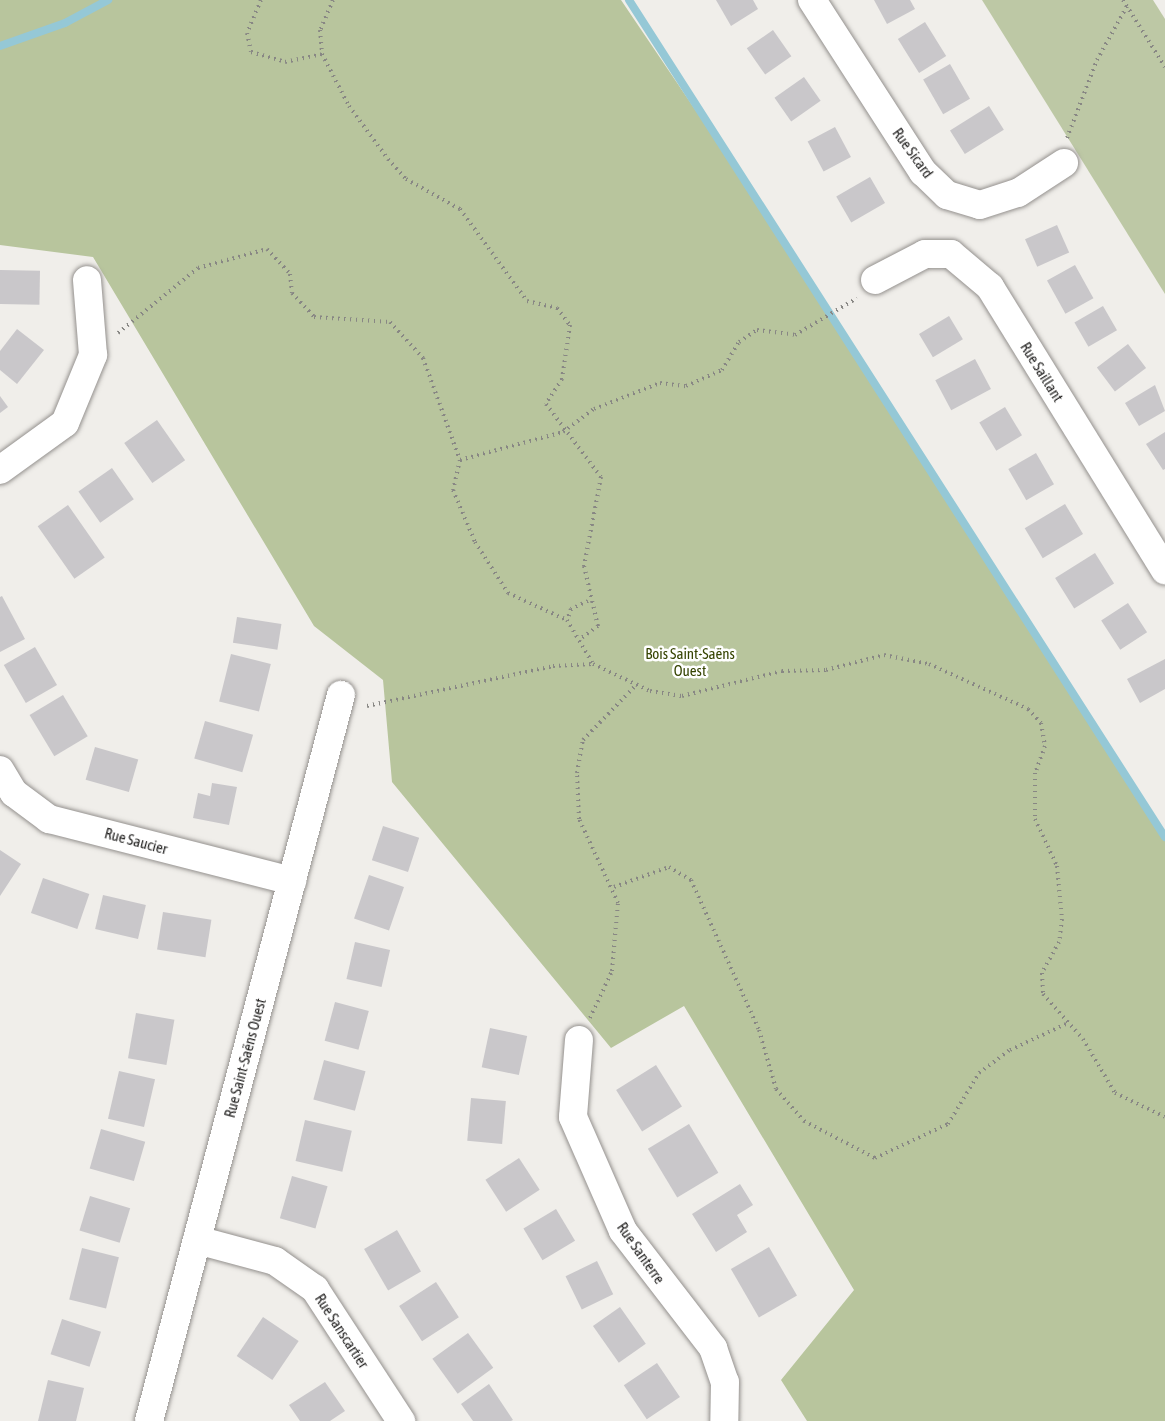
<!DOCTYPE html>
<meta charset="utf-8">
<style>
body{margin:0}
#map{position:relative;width:1165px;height:1421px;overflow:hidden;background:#f0eeea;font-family:"Asap Condensed",sans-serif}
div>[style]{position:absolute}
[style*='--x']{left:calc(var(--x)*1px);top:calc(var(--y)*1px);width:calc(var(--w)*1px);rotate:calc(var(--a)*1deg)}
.green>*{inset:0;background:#bdc8a5}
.forest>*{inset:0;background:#b8c59d}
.stream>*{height:8px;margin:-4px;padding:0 4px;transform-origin:4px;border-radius:4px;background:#95c8d6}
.building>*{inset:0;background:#c9c7ca;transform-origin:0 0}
.path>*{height:4px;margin-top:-2px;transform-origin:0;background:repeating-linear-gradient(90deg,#888784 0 1.5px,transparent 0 6px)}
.roads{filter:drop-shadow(0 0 2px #94918e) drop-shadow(0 0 2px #94918e)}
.street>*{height:28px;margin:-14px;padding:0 14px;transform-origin:14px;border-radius:14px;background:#fff}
span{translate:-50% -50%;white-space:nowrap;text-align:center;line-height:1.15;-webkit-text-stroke:5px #fff;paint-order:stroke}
.street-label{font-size:15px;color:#242322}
.park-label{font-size:15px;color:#364402}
</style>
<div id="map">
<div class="green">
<div style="clip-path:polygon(982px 0,1153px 0,1165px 19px,1165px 294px)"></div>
</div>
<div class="forest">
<div style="clip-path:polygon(0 0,621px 0,815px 287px,1165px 837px,1165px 1421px,807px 1421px,781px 1380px,854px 1290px,684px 1006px,611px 1048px,392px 782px,383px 680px,314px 626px,93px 257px,0 245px)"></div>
</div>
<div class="stream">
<div style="--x:629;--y:0;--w:994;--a:57.37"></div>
<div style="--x:0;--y:46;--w:69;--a:-19.5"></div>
<div style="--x:65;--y:23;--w:49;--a:-28.1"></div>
</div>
<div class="building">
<div style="clip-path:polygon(716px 0,753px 0,758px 9px,731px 26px)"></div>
<div style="clip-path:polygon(874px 0,910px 0,915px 9px,887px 24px)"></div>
<div style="left:925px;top:22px;width:40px;height:32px;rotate:58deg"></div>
<div style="left:773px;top:30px;width:32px;height:32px;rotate:55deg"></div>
<div style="left:950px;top:64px;width:40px;height:31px;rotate:60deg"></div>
<div style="left:804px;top:77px;width:29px;height:36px;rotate:55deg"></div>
<div style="left:989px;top:106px;width:28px;height:46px;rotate:58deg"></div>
<div style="left:835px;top:127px;width:34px;height:31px;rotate:62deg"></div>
<div style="left:870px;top:177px;width:30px;height:39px;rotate:60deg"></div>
<div style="left:1057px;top:225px;width:30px;height:35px;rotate:66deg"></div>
<div style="left:1075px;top:265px;width:38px;height:32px;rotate:61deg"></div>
<div style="left:0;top:270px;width:40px;height:34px;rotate:1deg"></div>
<div style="left:1103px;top:306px;width:28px;height:33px;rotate:60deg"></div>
<div style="left:949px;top:316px;width:27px;height:35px;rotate:59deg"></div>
<div style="clip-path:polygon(17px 329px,44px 350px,17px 384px,0 370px,0 351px)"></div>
<div style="left:1128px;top:344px;width:30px;height:39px;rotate:53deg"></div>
<div style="left:975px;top:359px;width:34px;height:45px;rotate:62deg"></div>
<div style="clip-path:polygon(1155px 385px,1165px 411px,1139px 426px,1125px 403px)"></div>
<div style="clip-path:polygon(0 396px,8px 407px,0 413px)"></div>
<div style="left:1005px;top:407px;width:33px;height:30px;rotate:59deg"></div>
<div style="left:157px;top:420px;width:49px;height:40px;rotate:55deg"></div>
<div style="clip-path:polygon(1165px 432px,1165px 469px,1163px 470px,1146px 444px)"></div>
<div style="left:1036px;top:453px;width:36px;height:32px;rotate:60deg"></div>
<div style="left:112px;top:468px;width:38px;height:41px;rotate:55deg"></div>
<div style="left:1065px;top:504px;width:35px;height:47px;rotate:59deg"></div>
<div style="left:68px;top:505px;width:64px;height:37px;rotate:55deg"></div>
<div style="left:1095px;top:553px;width:36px;height:47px;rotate:58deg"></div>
<div style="clip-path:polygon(2px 596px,25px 639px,0 652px,0 597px)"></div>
<div style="left:1128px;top:603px;width:35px;height:32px;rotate:57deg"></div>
<div style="left:237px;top:617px;width:45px;height:26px;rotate:9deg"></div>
<div style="left:35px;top:647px;width:44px;height:36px;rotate:60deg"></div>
<div style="left:231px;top:654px;width:41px;height:49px;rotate:14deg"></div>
<div style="clip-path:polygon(1165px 659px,1165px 689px,1140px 703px,1127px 679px)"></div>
<div style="left:63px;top:695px;width:48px;height:39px;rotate:59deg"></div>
<div style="left:205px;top:721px;width:50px;height:39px;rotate:16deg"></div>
<div style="left:95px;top:747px;width:45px;height:34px;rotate:16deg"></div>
<div style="clip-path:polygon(212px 783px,237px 787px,229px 825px,193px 818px,198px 793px,210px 796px)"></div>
<div style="left:383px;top:826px;width:38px;height:36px;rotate:18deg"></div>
<div style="clip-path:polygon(0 850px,21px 864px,0 896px)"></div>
<div style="left:369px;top:875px;width:37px;height:46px;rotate:19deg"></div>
<div style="left:43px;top:878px;width:49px;height:37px;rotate:19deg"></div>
<div style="left:103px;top:895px;width:44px;height:35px;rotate:13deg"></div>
<div style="left:163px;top:912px;width:49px;height:38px;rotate:9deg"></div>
<div style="left:355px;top:942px;width:36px;height:38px;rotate:13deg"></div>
<div style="left:335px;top:1002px;width:35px;height:40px;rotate:15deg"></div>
<div style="left:136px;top:1013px;width:39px;height:46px;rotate:10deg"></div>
<div style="left:490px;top:1028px;width:38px;height:40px;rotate:12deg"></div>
<div style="left:324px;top:1060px;width:43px;height:41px;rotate:15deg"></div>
<div style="left:656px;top:1065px;width:49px;height:47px;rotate:58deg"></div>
<div style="left:119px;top:1071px;width:37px;height:49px;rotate:13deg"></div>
<div style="left:471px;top:1098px;width:35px;height:43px;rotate:5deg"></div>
<div style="left:305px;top:1120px;width:48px;height:42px;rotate:13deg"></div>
<div style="left:689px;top:1124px;width:57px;height:48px;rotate:59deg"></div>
<div style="left:101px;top:1129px;width:46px;height:41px;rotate:16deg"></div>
<div style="left:519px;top:1158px;width:38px;height:40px;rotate:57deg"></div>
<div style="left:292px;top:1176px;width:37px;height:44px;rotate:16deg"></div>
<div style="clip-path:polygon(740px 1184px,753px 1205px,737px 1215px,747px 1232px,716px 1252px,692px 1214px)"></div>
<div style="left:90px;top:1196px;width:42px;height:36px;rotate:17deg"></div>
<div style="left:556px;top:1209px;width:37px;height:38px;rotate:59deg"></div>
<div style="left:397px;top:1230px;width:48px;height:38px;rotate:60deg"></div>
<div style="left:769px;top:1247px;width:56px;height:44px;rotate:60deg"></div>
<div style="left:82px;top:1248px;width:38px;height:53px;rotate:14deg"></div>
<div style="left:597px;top:1261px;width:37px;height:35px;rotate:64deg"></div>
<div style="left:436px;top:1282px;width:42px;height:44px;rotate:57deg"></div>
<div style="left:620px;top:1307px;width:45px;height:33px;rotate:55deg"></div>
<div style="left:263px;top:1317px;width:43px;height:47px;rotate:34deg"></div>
<div style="left:62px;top:1319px;width:41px;height:37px;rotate:18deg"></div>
<div style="left:468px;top:1333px;width:43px;height:44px;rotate:54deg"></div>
<div style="left:657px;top:1363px;width:41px;height:40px;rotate:56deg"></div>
<div style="clip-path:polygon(48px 1380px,84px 1388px,76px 1421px,38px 1421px)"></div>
<div style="clip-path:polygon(325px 1382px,345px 1411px,330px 1421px,300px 1421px,289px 1405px)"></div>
<div style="clip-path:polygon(489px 1384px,513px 1420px,511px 1421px,473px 1421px,461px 1404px)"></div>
</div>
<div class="path">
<div style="--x:261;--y:0;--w:36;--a:113"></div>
<div style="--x:247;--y:33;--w:19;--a:78"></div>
<div style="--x:251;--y:52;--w:35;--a:16"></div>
<div style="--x:285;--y:62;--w:38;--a:-12"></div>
<div style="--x:333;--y:0;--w:33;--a:113"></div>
<div style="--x:320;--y:30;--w:24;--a:85"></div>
<div style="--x:322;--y:54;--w:59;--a:62.6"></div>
<div style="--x:349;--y:106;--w:66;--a:53.7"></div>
<div style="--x:388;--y:159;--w:27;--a:48"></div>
<div style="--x:406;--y:179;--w:62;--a:29.1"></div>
<div style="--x:460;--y:209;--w:114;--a:53.9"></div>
<div style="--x:527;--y:301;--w:31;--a:13"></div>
<div style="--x:557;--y:308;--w:21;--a:53"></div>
<div style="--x:570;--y:325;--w:55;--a:98.4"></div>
<div style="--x:562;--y:379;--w:30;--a:123"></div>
<div style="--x:546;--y:404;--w:91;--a:53"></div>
<div style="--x:601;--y:477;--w:91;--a:100.8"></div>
<div style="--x:584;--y:566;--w:62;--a:76.9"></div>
<div style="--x:598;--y:626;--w:22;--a:144"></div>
<div style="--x:1123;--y:0;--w:79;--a:57.9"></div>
<div style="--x:1067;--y:138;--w:84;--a:-69"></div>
<div style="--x:1097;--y:60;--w:62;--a:-60.9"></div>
<div style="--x:118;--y:333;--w:103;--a:-39.1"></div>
<div style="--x:198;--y:268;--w:72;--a:-15.4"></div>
<div style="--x:267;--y:249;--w:34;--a:47"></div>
<div style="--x:290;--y:274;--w:19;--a:84"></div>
<div style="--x:292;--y:293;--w:33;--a:47"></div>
<div style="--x:314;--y:317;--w:76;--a:3.8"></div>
<div style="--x:390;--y:322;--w:49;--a:47.5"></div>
<div style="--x:423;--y:358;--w:109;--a:70.1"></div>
<div style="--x:460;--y:460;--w:31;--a:103"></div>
<div style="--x:453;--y:490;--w:56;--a:67.1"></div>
<div style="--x:475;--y:542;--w:61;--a:57.1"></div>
<div style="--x:508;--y:593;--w:65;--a:24.6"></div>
<div style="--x:460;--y:460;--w:107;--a:-15.2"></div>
<div style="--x:563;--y:432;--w:39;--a:-37"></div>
<div style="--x:594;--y:409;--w:71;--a:-21.5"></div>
<div style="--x:660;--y:383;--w:26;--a:7"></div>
<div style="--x:686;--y:386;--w:39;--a:-24"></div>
<div style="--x:722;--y:370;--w:33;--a:-59"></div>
<div style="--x:739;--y:342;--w:22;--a:-34"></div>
<div style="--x:757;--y:330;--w:38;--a:7"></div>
<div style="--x:795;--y:335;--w:72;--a:-30.8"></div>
<div style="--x:588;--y:601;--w:19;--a:155"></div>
<div style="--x:571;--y:609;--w:12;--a:110"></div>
<div style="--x:567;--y:620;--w:51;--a:59.4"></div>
<div style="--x:367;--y:706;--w:190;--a:-12.1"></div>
<div style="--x:553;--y:666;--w:40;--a:-2.9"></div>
<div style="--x:593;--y:664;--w:63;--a:25.3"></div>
<div style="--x:650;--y:691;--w:32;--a:9"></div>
<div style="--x:682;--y:696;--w:103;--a:-14"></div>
<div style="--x:782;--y:671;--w:44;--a:-1.3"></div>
<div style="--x:826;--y:670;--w:60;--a:-14.5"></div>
<div style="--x:884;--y:655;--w:46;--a:11.3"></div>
<div style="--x:929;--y:664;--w:109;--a:24.4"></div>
<div style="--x:1028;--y:709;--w:19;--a:47"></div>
<div style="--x:1041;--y:723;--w:23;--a:80"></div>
<div style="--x:1045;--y:746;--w:29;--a:110"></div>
<div style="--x:1035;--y:773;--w:46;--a:90"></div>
<div style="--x:1035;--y:819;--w:52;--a:64.9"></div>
<div style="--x:1057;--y:866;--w:53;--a:84.6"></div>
<div style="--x:1062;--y:919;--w:23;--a:97"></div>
<div style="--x:1059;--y:942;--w:35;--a:119"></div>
<div style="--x:1042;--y:973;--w:21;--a:87"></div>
<div style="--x:1043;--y:994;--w:60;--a:48.4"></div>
<div style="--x:1083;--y:1039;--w:63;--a:59.3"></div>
<div style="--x:1115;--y:1093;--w:55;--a:25.6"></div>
<div style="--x:614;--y:887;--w:59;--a:-20"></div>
<div style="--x:669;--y:867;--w:26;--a:31"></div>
<div style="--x:691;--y:880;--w:165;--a:65.6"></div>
<div style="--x:759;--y:1030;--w:61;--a:73.9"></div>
<div style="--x:776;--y:1089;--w:43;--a:48.8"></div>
<div style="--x:804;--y:1121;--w:80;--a:27.5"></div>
<div style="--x:875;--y:1158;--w:81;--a:-25"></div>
<div style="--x:948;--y:1124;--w:60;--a:-58.7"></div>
<div style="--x:979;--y:1073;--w:39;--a:-37"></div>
<div style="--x:1010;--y:1050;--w:64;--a:-25"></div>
<div style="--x:590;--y:1018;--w:52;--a:-64.9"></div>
<div style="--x:612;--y:971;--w:68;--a:-85"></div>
<div style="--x:618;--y:903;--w:93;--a:-114.9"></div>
<div style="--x:579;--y:819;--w:46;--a:-92.5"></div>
<div style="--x:577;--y:773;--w:34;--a:-80"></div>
<div style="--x:583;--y:740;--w:78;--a:-46"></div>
</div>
<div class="roads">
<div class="street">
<div style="--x:812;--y:0;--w:205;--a:57.2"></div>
<div style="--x:923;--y:172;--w:33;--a:44"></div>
<div style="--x:947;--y:195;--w:34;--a:17"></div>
<div style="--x:980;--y:205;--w:40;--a:-18"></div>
<div style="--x:1018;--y:193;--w:55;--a:-33.1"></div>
<div style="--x:875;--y:280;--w:56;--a:-27.5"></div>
<div style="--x:925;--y:254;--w:26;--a:0"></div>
<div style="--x:951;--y:254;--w:51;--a:40.2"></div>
<div style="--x:990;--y:287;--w:333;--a:58.3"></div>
<div style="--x:0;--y:470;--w:80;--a:-35.9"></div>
<div style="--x:65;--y:423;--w:74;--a:-67.6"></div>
<div style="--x:93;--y:355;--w:75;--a:-94.6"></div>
<div style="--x:0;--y:770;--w:27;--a:59"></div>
<div style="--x:14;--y:793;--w:44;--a:36.6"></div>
<div style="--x:49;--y:819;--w:251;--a:14.3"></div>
<div style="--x:579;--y:1040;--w:77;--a:94.5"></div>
<div style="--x:573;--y:1117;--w:124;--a:66.3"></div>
<div style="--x:623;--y:1231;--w:148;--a:52.4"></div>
<div style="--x:713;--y:1348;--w:36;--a:71"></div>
<div style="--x:725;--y:1382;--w:39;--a:91"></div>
<div style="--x:197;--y:1240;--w:81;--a:15.1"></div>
<div style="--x:275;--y:1261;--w:49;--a:35"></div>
<div style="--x:315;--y:1289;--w:158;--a:56.9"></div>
<div style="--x:149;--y:1421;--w:751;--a:-75.19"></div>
</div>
</div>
<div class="street-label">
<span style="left:913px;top:153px;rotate:54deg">Rue Sicard</span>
<span style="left:1042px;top:372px;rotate:58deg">Rue Saillant</span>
<span style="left:136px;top:841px;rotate:15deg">Rue Saucier</span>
<span style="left:245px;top:1058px;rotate:-75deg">Rue Saint-Saëns Ouest</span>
<span style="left:641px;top:1253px;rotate:55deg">Rue Santerre</span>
<span style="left:342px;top:1331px;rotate:57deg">Rue Sanscartier</span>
</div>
<div class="park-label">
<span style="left:690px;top:662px">Bois Saint-Saëns<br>Ouest</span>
</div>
</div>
